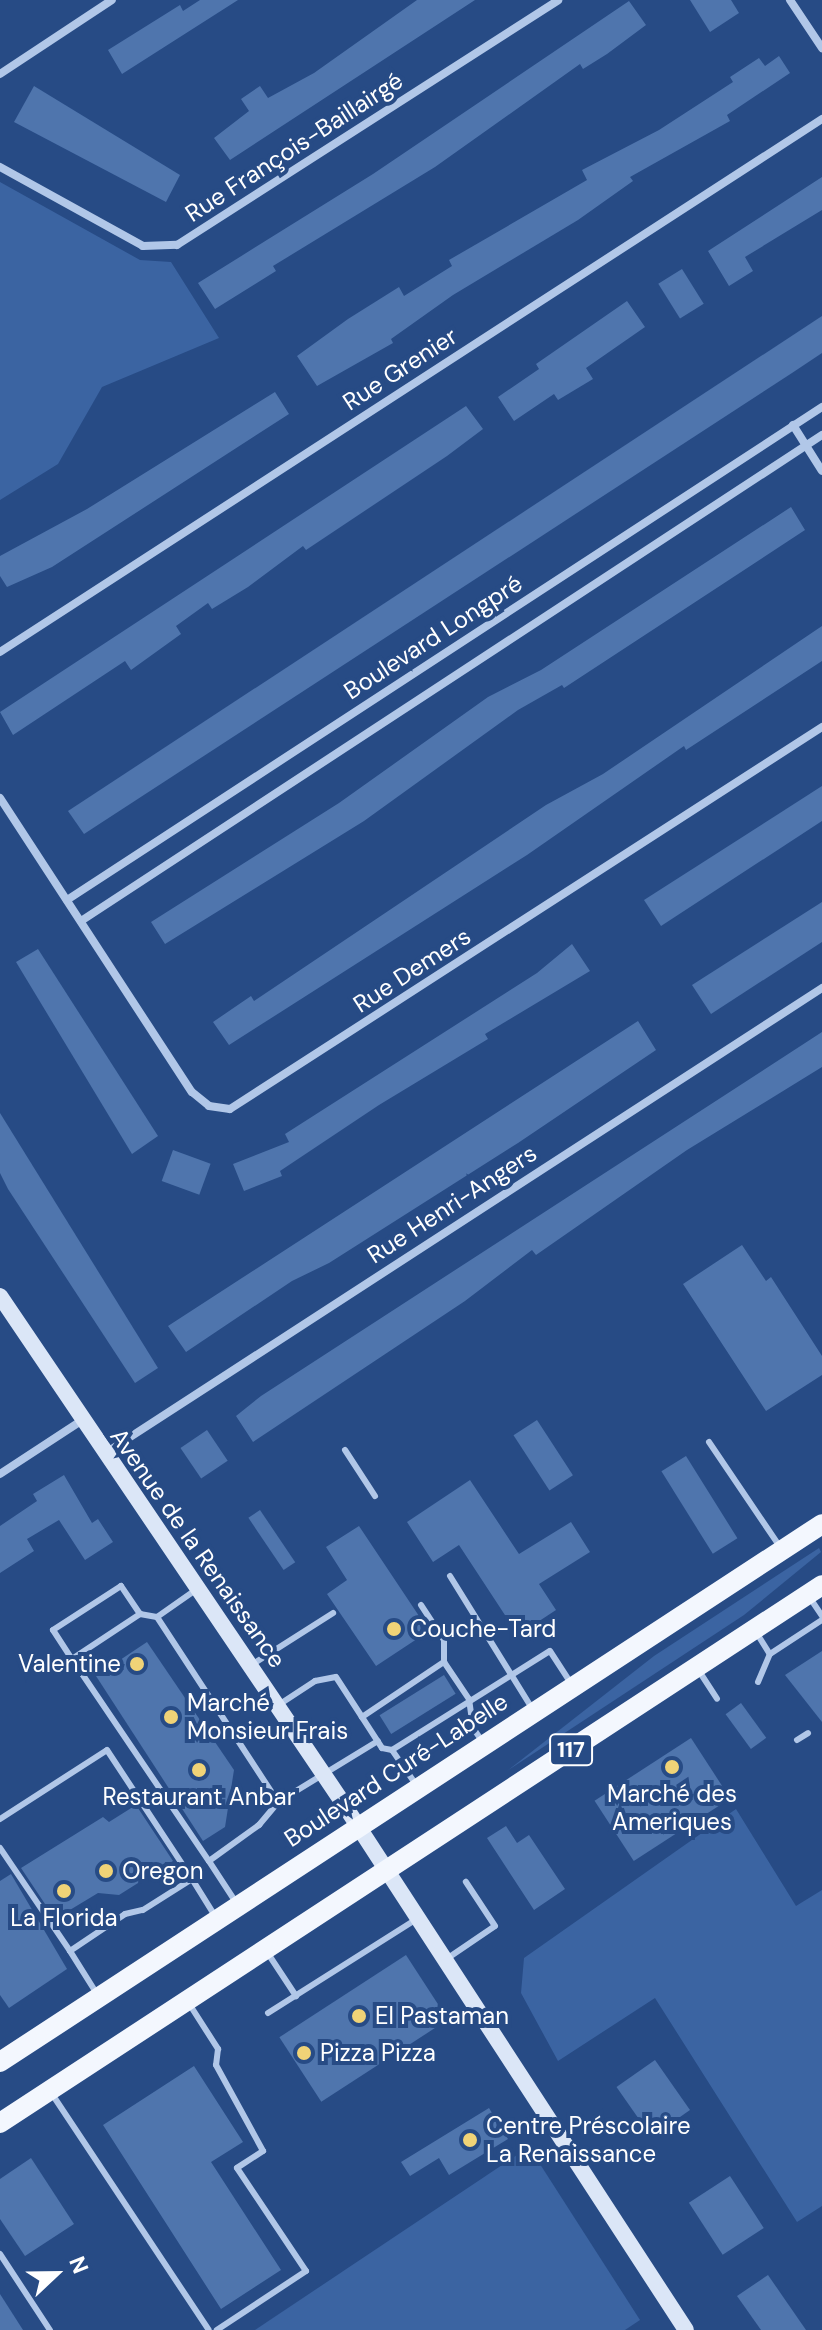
<!DOCTYPE html>
<meta charset="utf-8">
<style>
body{margin:0}
#map{position:relative;width:822px;height:2330px;overflow:hidden;background:#274b85;font-family:"DM Sans",sans-serif}
div>[style]{position:absolute}
[style*='--x']{left:calc(var(--x)*1px);top:calc(var(--y)*1px);width:calc(var(--w)*1px);rotate:calc(var(--a)*1deg)}
.green>*{inset:0;background:#3b64a2}
.building>*{inset:0;background:#4f75ad;transform-origin:0 0}
.lane>*{height:6px;margin:-3px;padding:0 3px;transform-origin:3px;border-radius:3px;background:#b1c7e8}
.street>*{height:8px;margin:-4px;padding:0 4px;transform-origin:4px;border-radius:4px;background:#b1c7e8}
.secondary>*{height:16px;margin:-8px;padding:0 8px;transform-origin:8px;border-radius:8px;background:#dbe6f7}
.primary>*{height:20px;margin:-10px;padding:0 10px;transform-origin:10px;border-radius:10px;background:#f3f7fe}
.dots>*{width:22px;height:22px;translate:-50% -50%;box-sizing:border-box;border:4px solid #274b85;border-radius:50%}
span{translate:-50% -50%;white-space:nowrap;text-align:center;line-height:1.15;-webkit-text-stroke:8px #274b85;paint-order:stroke}
.shield-label span{padding:2px 6px;background:#274b85;border:2px solid;border-radius:6px;-webkit-text-stroke-width:0}
.shield-label{font-size:22px;color:#fff;font-weight:700}
.street-label{font-size:24px;color:#fff}
.poi-label{font-size:24px;color:#fff}
.left{translate:0 -50%;text-align:left}
.right{translate:-100% -50%;text-align:right}
.north{position:absolute;left:16px;top:2234px;width:80px;height:80px;-webkit-text-stroke:6px #274b85;paint-order:stroke;rotate:68deg;font-size:22px;font-weight:700;line-height:32px;text-align:center;color:#fff}
.north::after{content:'';display:block;margin:auto;width:28px;height:36px;background:#fff;clip-path:polygon(50% 0,100% 100%,50% 72%,0 100%)}
</style>
<div id="map">
<div class="green">
<div style="clip-path:polygon(0 182px,140px 260px,171px 262px,219px 338px,102px 387px,58px 464px,0 500px)"></div>
<div style="clip-path:polygon(819px 1548px,821px 1552px,744px 1615px,507px 1771px,654px 1656px)"></div>
<div style="clip-path:polygon(736px 1809px,796px 1906px,822px 1890px,822px 2206px,797px 2222px,655px 1998px,558px 2061px,521px 1993px,524px 1958px)"></div>
<div style="clip-path:polygon(529px 2147px,640px 2320px,625px 2330px,255px 2330px)"></div>
</div>
<div class="building">
<div style="clip-path:polygon(200px 0,238px 0,122px 74px,108px 50px,180px 5px,183px 11px)"></div>
<div style="clip-path:polygon(417px 0,475px 0,230px 160px,214px 138px,249px 111px,241px 99px,260px 86px,268px 98px,314px 73px)"></div>
<div style="clip-path:polygon(690px 0,731px 0,739px 13px,710px 32px)"></div>
<div style="clip-path:polygon(629px 1px,646px 25px,607px 54px,583px 69px,580px 64px,435px 167px,273px 266px,276px 271px,215px 309px,198px 283px,373px 174px)"></div>
<div style="clip-path:polygon(779px 56px,790px 73px,727px 115px,730px 121px,630px 177px,633px 181px,578px 220px,453px 295px,391px 339px,393px 343px,317px 386px,297px 356px,348px 319px,399px 287px,404px 296px,452px 266px,449px 260px,587px 180px,582px 170px,659px 130px,733px 82px,730px 77px,759px 58px,765px 66px)"></div>
<div style="clip-path:polygon(34px 86px,180px 175px,166px 202px,14px 122px)"></div>
<div style="clip-path:polygon(822px 177px,822px 210px,745px 257px,753px 271px,729px 286px,708px 251px)"></div>
<div style="left:682px;top:269px;width:41px;height:28px;rotate:58deg"></div>
<div style="clip-path:polygon(627px 301px,645px 327px,586px 368px,593px 379px,558px 400px,554px 394px,514px 421px,498px 397px,539px 369px,536px 364px)"></div>
<div style="clip-path:polygon(822px 316px,822px 353px,792px 373px,84px 834px,68px 811px)"></div>
<div style="clip-path:polygon(275px 392px,289px 414px,52px 567px,7px 587px,0 576px,0 556px,87px 509px)"></div>
<div style="clip-path:polygon(466px 406px,483px 429px,447px 456px,306px 550px,303px 546px,248px 587px,212px 609px,208px 603px,176px 626px,181px 634px,131px 670px,125px 661px,13px 735px,0 712px)"></div>
<div style="clip-path:polygon(791px 507px,805px 530px,564px 688px,562px 685px,518px 710px,364px 821px,165px 944px,151px 922px,339px 803px,488px 697px,541px 670px)"></div>
<div style="clip-path:polygon(822px 626px,822px 661px,686px 750px,684px 746px,527px 855px,229px 1045px,213px 1022px,251px 996px,254px 1001px,546px 805px,603px 774px)"></div>
<div style="clip-path:polygon(822px 786px,822px 821px,661px 926px,644px 900px)"></div>
<div style="clip-path:polygon(822px 902px,822px 942px,711px 1014px,692px 985px)"></div>
<div style="clip-path:polygon(572px 944px,590px 971px,485px 1034px,488px 1039px,379px 1105px,280px 1171px,282px 1176px,244px 1191px,233px 1164px,289px 1142px,285px 1134px,537px 973px)"></div>
<div style="clip-path:polygon(38px 949px,158px 1136px,132px 1154px,16px 962px)"></div>
<div style="clip-path:polygon(638px 1021px,656px 1050px,518px 1143px,329px 1263px,292px 1281px,186px 1352px,168px 1326px)"></div>
<div style="clip-path:polygon(822px 1032px,822px 1067px,687px 1150px,536px 1255px,532px 1250px,465px 1301px,253px 1442px,236px 1416px,261px 1396px)"></div>
<div style="clip-path:polygon(0 1113px,158px 1368px,135px 1383px,8px 1189px,0 1173px)"></div>
<div style="left:173px;top:1150px;width:40px;height:33px;rotate:20deg"></div>
<div style="clip-path:polygon(742px 1245px,766px 1281px,771px 1277px,822px 1356px,822px 1375px,766px 1411px,683px 1284px)"></div>
<div style="left:537px;top:1420px;width:66px;height:28px;rotate:57deg"></div>
<div style="left:207px;top:1430px;width:37px;height:32px;rotate:56deg"></div>
<div style="left:686px;top:1456px;width:97px;height:29px;rotate:58deg"></div>
<div style="clip-path:polygon(64px 1475px,92px 1523px,98px 1519px,113px 1542px,85px 1560px,59px 1520px,27px 1539px,34px 1551px,0 1573px,0 1526px,37px 1501px,33px 1494px)"></div>
<div style="clip-path:polygon(470px 1480px,519px 1554px,571px 1522px,590px 1552px,539px 1584px,556px 1610px,518px 1635px,459px 1545px,433px 1562px,407px 1522px)"></div>
<div style="left:260px;top:1510px;width:63px;height:14px;rotate:56deg"></div>
<div style="clip-path:polygon(359px 1526px,429px 1631px,376px 1666px,327px 1594px,347px 1580px,326px 1547px)"></div>
<div style="clip-path:polygon(147px 1642px,234px 1770px,225px 1827px,203px 1841px,96px 1676px)"></div>
<div style="clip-path:polygon(822px 1651px,822px 1722px,785px 1675px)"></div>
<div style="left:444px;top:1675px;width:22px;height:76px;rotate:58deg"></div>
<div style="left:741px;top:1703px;width:43px;height:19px;rotate:54deg"></div>
<div style="left:691px;top:1738px;width:72px;height:115px;rotate:57deg"></div>
<div style="clip-path:polygon(136px 1805px,173px 1861px,119px 1895px,98px 1893px,55px 1919px,21px 1868px,103px 1817px,109px 1822px)"></div>
<div style="clip-path:polygon(506px 1826px,517px 1843px,529px 1835px,565px 1889px,534px 1910px,487px 1838px)"></div>
<div style="clip-path:polygon(11px 1874px,67px 1969px,9px 2008px,0 1995px,0 1881px)"></div>
<div style="left:406px;top:1955px;width:77px;height:151px;rotate:57deg"></div>
<div style="left:655px;top:2060px;width:61px;height:47px;rotate:55deg"></div>
<div style="clip-path:polygon(194px 2066px,243px 2142px,211px 2162px,281px 2270px,221px 2309px,103px 2125px)"></div>
<div style="clip-path:polygon(489px 2108px,508px 2139px,449px 2175px,439px 2158px,410px 2176px,401px 2162px)"></div>
<div style="clip-path:polygon(31px 2158px,74px 2224px,25px 2256px,0 2219px,0 2179px)"></div>
<div style="left:730px;top:2176px;width:62px;height:49px;rotate:57deg"></div>
<div style="clip-path:polygon(768px 2275px,806px 2330px,761px 2330px,737px 2296px)"></div>
<div style="clip-path:polygon(0 2294px,23px 2330px,0 2330px)"></div>
</div>
<div class="lane">
<div style="--x:709;--y:1442;--w:127;--a:55.9"></div>
<div style="--x:345;--y:1450;--w:55;--a:56.9"></div>
<div style="--x:450;--y:1576;--w:155;--a:58.2"></div>
<div style="--x:197;--y:1589;--w:49;--a:145"></div>
<div style="--x:157;--y:1617;--w:221;--a:56.8"></div>
<div style="--x:810;--y:1598;--w:22;--a:56"></div>
<div style="--x:421;--y:1605;--w:42;--a:56.7"></div>
<div style="--x:444;--y:1640;--w:22;--a:90"></div>
<div style="--x:140;--y:1614;--w:34;--a:-124"></div>
<div style="--x:121;--y:1586;--w:81;--a:147.1"></div>
<div style="--x:53;--y:1630;--w:35;--a:57"></div>
<div style="--x:72;--y:1659;--w:82;--a:-33.5"></div>
<div style="--x:140;--y:1614;--w:17;--a:10"></div>
<div style="--x:756;--y:1632;--w:26;--a:58"></div>
<div style="--x:770;--y:1654;--w:62;--a:-33.2"></div>
<div style="--x:72;--y:1659;--w:244;--a:55.9"></div>
<div style="--x:253;--y:1664;--w:95;--a:-32.5"></div>
<div style="--x:699;--y:1671;--w:33;--a:57"></div>
<div style="--x:758;--y:1682;--w:30;--a:-67"></div>
<div style="--x:280;--y:1704;--w:42;--a:-33.3"></div>
<div style="--x:315;--y:1681;--w:21;--a:-11"></div>
<div style="--x:336;--y:1677;--w:48;--a:57"></div>
<div style="--x:797;--y:1740;--w:13;--a:-32"></div>
<div style="--x:392;--y:1750;--w:10;--a:-169"></div>
<div style="--x:382;--y:1748;--w:37;--a:-123"></div>
<div style="--x:362;--y:1717;--w:99;--a:-33.9"></div>
<div style="--x:444;--y:1662;--w:45;--a:56"></div>
<div style="--x:469;--y:1699;--w:29;--a:82"></div>
<div style="--x:473;--y:1728;--w:16;--a:55"></div>
<div style="--x:417;--y:1786;--w:44;--a:-124.8"></div>
<div style="--x:392;--y:1750;--w:186;--a:-32.1"></div>
<div style="--x:550;--y:1651;--w:38;--a:57"></div>
<div style="--x:0;--y:1819;--w:127;--a:-32.8"></div>
<div style="--x:107;--y:1750;--w:154;--a:56.6"></div>
<div style="--x:0;--y:1848;--w:125;--a:55.8"></div>
<div style="--x:237;--y:1904;--w:51;--a:-123.1"></div>
<div style="--x:209;--y:1861;--w:62;--a:-35.8"></div>
<div style="--x:259;--y:1825;--w:30;--a:-50"></div>
<div style="--x:278;--y:1802;--w:117;--a:-31.4"></div>
<div style="--x:267;--y:1952;--w:53;--a:56.6"></div>
<div style="--x:445;--y:1960;--w:60;--a:-34.2"></div>
<div style="--x:495;--y:1926;--w:53;--a:-123.4"></div>
<div style="--x:97;--y:1994;--w:51;--a:-122.1"></div>
<div style="--x:70;--y:1951;--w:66;--a:-33.9"></div>
<div style="--x:125;--y:1914;--w:18;--a:-13"></div>
<div style="--x:143;--y:1910;--w:58;--a:-32.3"></div>
<div style="--x:192;--y:1879;--w:44;--a:58.1"></div>
<div style="--x:188;--y:2002;--w:56;--a:57.4"></div>
<div style="--x:218;--y:2049;--w:16;--a:97"></div>
<div style="--x:216;--y:2065;--w:98;--a:61.3"></div>
<div style="--x:263;--y:2151;--w:31;--a:147"></div>
<div style="--x:237;--y:2168;--w:124;--a:56.2"></div>
<div style="--x:306;--y:2271;--w:107;--a:146.5"></div>
<div style="--x:268;--y:2013;--w:174;--a:-32.3"></div>
<div style="--x:52;--y:2094;--w:283;--a:56.4"></div>
<div style="--x:0;--y:2254;--w:91;--a:56.7"></div>
</div>
<div class="street">
<div style="--x:790;--y:0;--w:58;--a:56.3"></div>
<div style="--x:0;--y:74;--w:134;--a:-33.5"></div>
<div style="--x:0;--y:167;--w:163;--a:28.9"></div>
<div style="--x:143;--y:246;--w:34;--a:-2"></div>
<div style="--x:177;--y:245;--w:453;--a:-32.7"></div>
<div style="--x:793;--y:425;--w:54;--a:57.8"></div>
<div style="--x:0;--y:652;--w:980;--a:-32.96"></div>
<div style="--x:0;--y:798;--w:351;--a:56.9"></div>
<div style="--x:192;--y:1092;--w:22;--a:39"></div>
<div style="--x:209;--y:1106;--w:21;--a:8"></div>
<div style="--x:230;--y:1109;--w:705;--a:-32.83"></div>
<div style="--x:67;--y:900;--w:902;--a:-33.14"></div>
<div style="--x:81;--y:921;--w:886;--a:-33.26"></div>
<div style="--x:104;--y:1454;--w:856;--a:-32.98"></div>
<div style="--x:0;--y:1474;--w:97;--a:-33.2"></div>
</div>
<div class="secondary">
<div style="--x:0;--y:1296;--w:609;--a:55.92"></div>
<div style="--x:341;--y:1800;--w:632;--a:56.94"></div>
</div>
<div class="primary">
<div style="--x:0;--y:2062;--w:982;--a:-33.2"></div>
<div style="--x:0;--y:2123;--w:982;--a:-33.2"></div>
</div>
<div class="dots">
<div style="left:394px;top:1629px;background:#f0d377"></div>
<div style="left:137px;top:1664px;background:#f0d377"></div>
<div style="left:171px;top:1717px;background:#f0d377"></div>
<div style="left:672px;top:1767px;background:#f0d377"></div>
<div style="left:199px;top:1770px;background:#f0d377"></div>
<div style="left:106px;top:1871px;background:#f0d377"></div>
<div style="left:64px;top:1891px;background:#f0d377"></div>
<div style="left:359px;top:2016px;background:#f0d377"></div>
<div style="left:304px;top:2053px;background:#f0d377"></div>
<div style="left:470px;top:2140px;background:#f0d377"></div>
</div>
<div class="shield-label">
<span style="left:571px;top:1750px">117</span>
</div>
<div class="street-label">
<span style="left:294px;top:147px;rotate:-33deg">Rue François-Baillairgé</span>
<span style="left:400px;top:369px;rotate:-33deg">Rue Grenier</span>
<span style="left:433px;top:637px;rotate:-33deg">Boulevard Longpré</span>
<span style="left:412px;top:970px;rotate:-33deg">Rue Demers</span>
<span style="left:452px;top:1204px;rotate:-33deg">Rue Henri-Angers</span>
<span style="left:198px;top:1548px;rotate:55deg">Avenue de la Renaissance</span>
<span style="left:396px;top:1770px;rotate:-33deg">Boulevard Curé-Labelle</span>
</div>
<div class="poi-label">
<span class="left" style="left:410px;top:1629px">Couche-Tard</span>
<span class="right" style="left:121px;top:1664px">Valentine</span>
<span class="left" style="left:187px;top:1717px">Marché<br>Monsieur Frais</span>
<span style="left:672px;top:1808px">Marché des<br>Ameriques</span>
<span style="left:199px;top:1797px">Restaurant Anbar</span>
<span class="left" style="left:122px;top:1871px">Oregon</span>
<span style="left:64px;top:1918px">La Florida</span>
<span class="left" style="left:375px;top:2016px">El Pastaman</span>
<span class="left" style="left:320px;top:2053px">Pizza Pizza</span>
<span class="left" style="left:486px;top:2140px">Centre Préscolaire<br>La Renaissance</span>
</div>
<div class="north">N</div>
</div>
